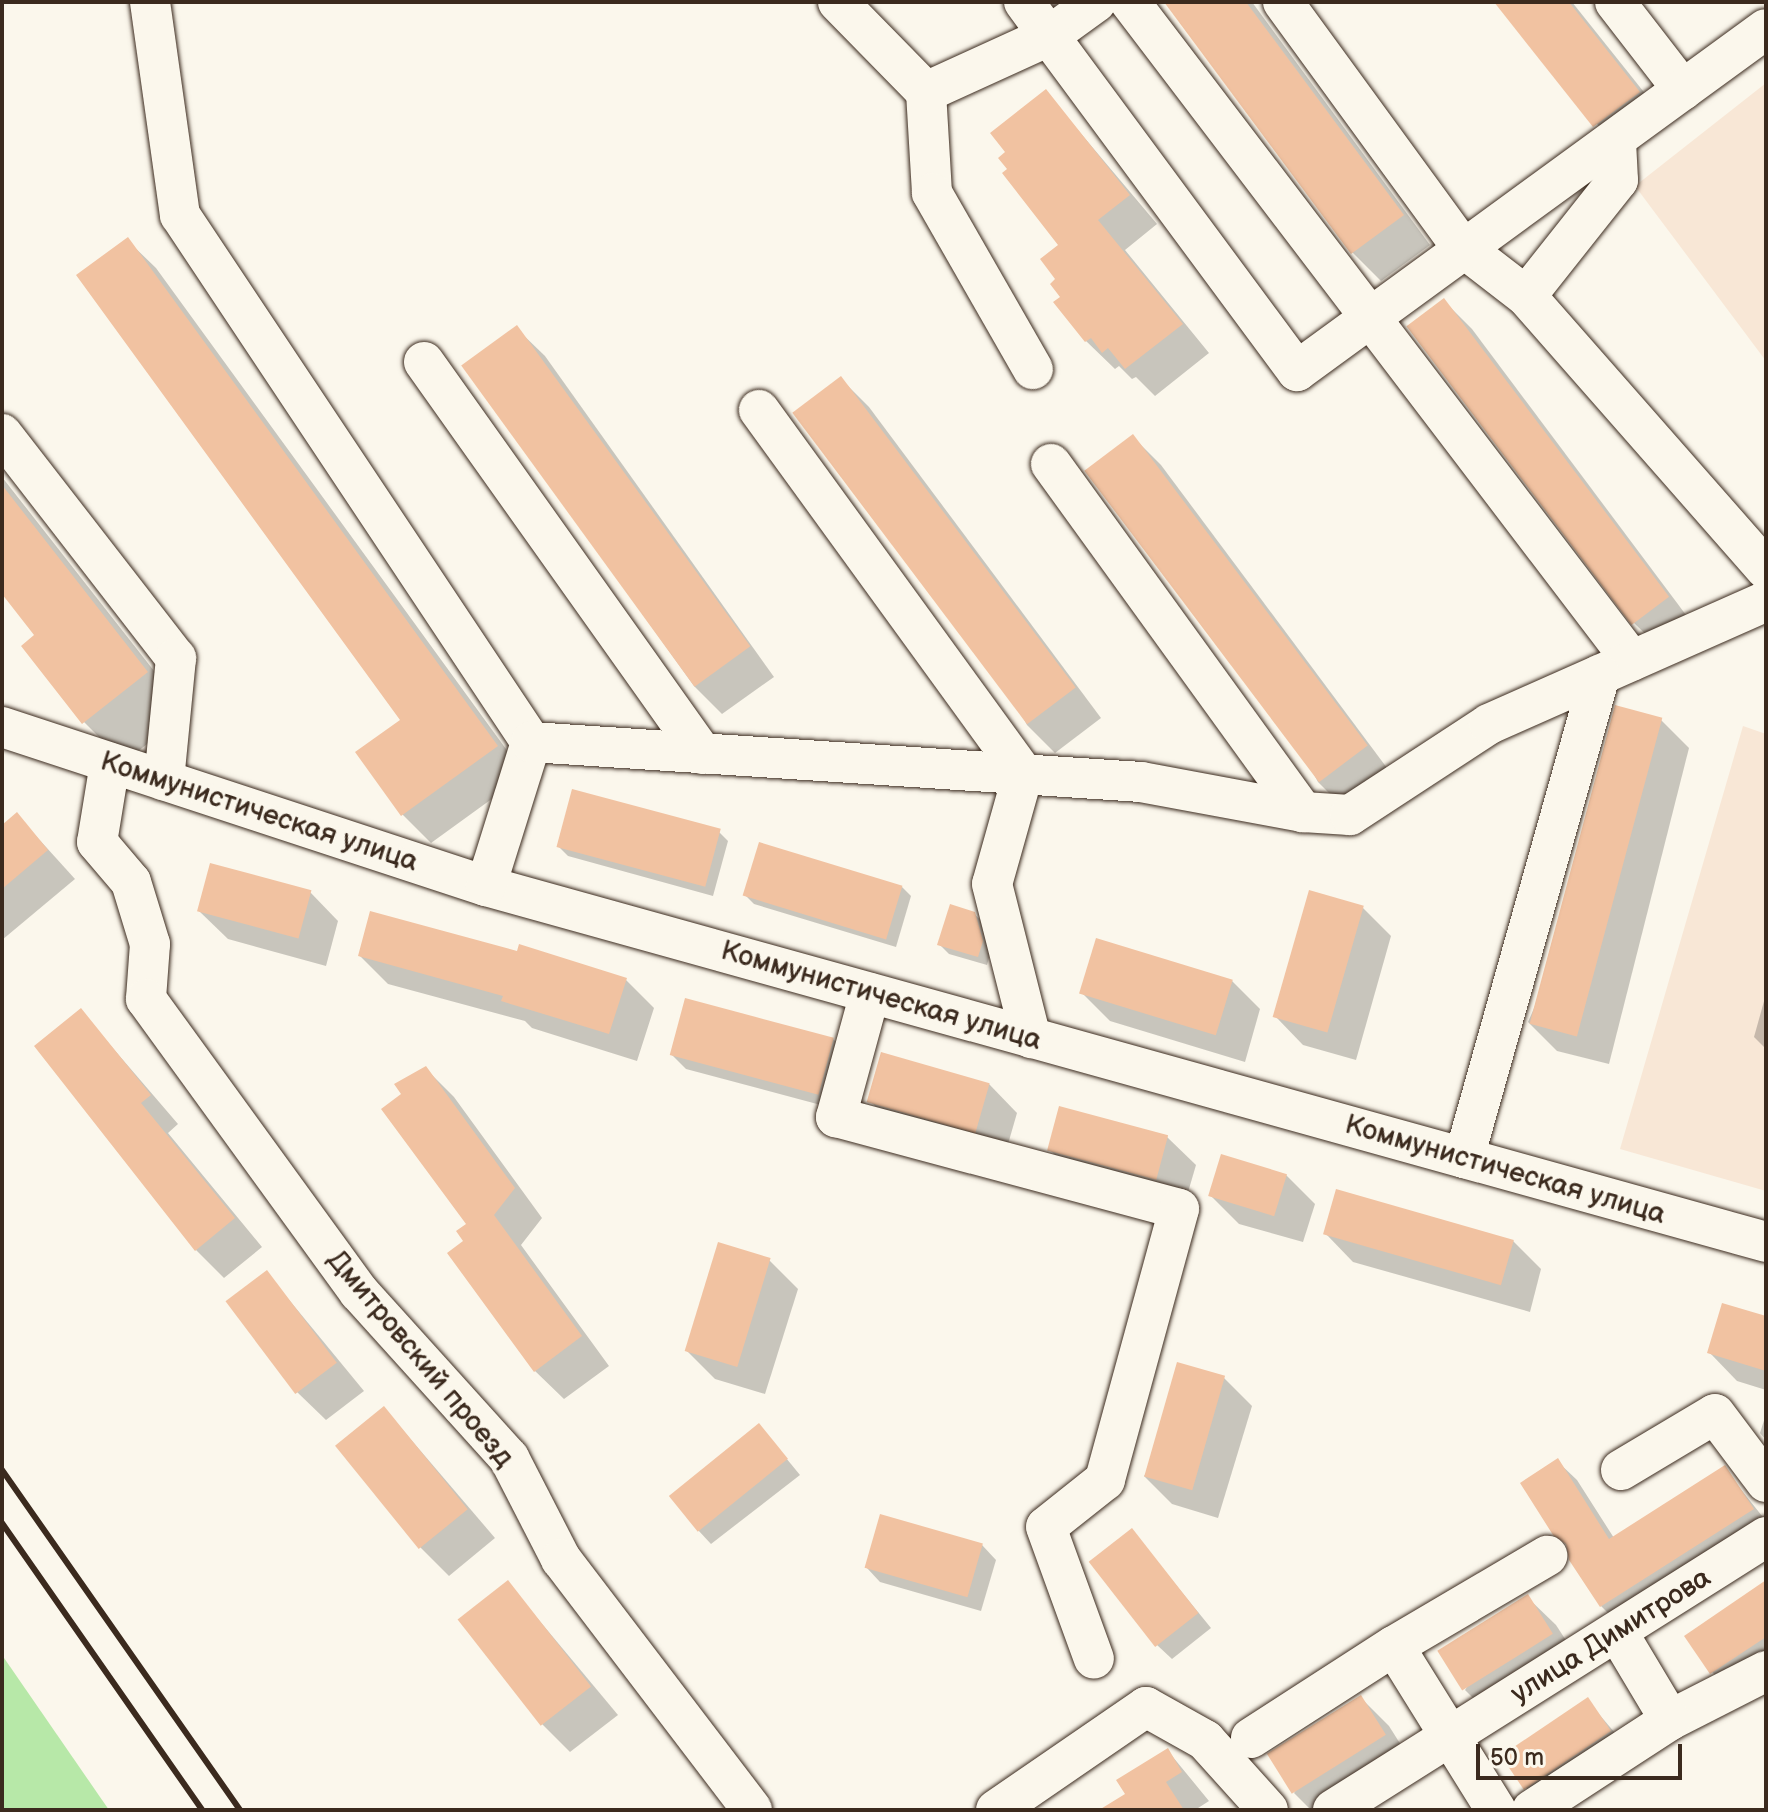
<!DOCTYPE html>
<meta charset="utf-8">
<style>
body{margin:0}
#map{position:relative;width:1768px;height:1812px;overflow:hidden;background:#fbf7ec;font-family:"Balsamiq Sans",sans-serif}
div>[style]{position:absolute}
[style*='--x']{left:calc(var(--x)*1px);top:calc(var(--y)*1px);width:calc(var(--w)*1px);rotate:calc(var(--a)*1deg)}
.built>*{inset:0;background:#f8e7d6}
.green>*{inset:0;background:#b7e8a8}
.shadow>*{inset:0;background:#0003}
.building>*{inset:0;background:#f1c2a1;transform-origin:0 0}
.roads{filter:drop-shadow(0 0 2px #3b2a1e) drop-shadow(0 0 2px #3b2a1e)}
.minor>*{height:40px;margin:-20px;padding:0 20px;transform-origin:20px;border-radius:20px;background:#fbf7ec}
.rail>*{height:6px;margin:-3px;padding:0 3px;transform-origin:3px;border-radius:3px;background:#3b2a1e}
span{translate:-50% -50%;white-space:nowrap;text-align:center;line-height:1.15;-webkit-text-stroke:8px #fbf7ec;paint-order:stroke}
.street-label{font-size:28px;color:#3b2a1e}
.frame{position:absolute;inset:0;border:4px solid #3b2a1e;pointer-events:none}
.scale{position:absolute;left:1476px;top:1744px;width:206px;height:36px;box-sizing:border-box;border:4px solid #3b2a1e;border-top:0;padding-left:10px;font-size:24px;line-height:28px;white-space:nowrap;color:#3b2a1e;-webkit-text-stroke:6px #fbf7ec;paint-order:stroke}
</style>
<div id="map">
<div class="built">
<div style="clip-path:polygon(1766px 83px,1766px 361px,1635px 186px)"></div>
<div style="clip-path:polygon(1743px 726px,1766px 734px,1766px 1191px,1620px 1149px)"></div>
</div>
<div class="green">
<div style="clip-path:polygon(2px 1655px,109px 1810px,2px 1810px)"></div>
</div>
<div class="shadow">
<div style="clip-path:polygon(1049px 2px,1120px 2px,1124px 7px,1084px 31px)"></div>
<div style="clip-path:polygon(1166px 2px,1252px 2px,1430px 245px,1381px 281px,1353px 253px)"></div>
<div style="clip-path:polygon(1496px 2px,1572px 2px,1667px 121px,1622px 154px)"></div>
<div style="clip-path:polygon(1046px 92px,1157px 224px,1125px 250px,1209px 353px,1155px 396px,1136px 377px,1132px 379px,1119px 366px,1115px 369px,1086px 341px,1058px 279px,1061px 245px,1010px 170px,1008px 152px)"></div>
<div style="clip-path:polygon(127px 240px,156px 268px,525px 775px,431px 843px,403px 815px,358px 753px,403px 720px)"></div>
<div style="clip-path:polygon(1444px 301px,1472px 329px,1695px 627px,1663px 651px,1634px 623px)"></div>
<div style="clip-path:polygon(516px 328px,545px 356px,774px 677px,722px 714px,694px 686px,464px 365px)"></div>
<div style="clip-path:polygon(841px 379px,869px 407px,1101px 718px,1055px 753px,1027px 725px)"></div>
<div style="clip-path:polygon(1132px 436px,1161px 465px,1393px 776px,1346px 810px,1318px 782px)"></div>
<div style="clip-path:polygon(2px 477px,187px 713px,124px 762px,84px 722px,37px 635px,2px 591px)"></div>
<div style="clip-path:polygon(1661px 720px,1689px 748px,1609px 1064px,1557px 1051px,1528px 1022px)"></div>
<div style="clip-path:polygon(17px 815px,75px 879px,2px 940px,2px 827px)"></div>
<div style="clip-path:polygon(719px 832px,728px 841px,713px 896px,568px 856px,559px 847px)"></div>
<div style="clip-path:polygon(902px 887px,911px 896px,896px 947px,754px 904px,745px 895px)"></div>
<div style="clip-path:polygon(310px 892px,338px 921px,326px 966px,228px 939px,199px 911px)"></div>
<div style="clip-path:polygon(1363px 908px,1391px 936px,1356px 1060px,1303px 1045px,1275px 1016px)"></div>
<div style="clip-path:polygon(974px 914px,984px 923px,991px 951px,987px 965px,949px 954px,939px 944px)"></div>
<div style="clip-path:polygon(360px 956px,626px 980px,654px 1008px,637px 1061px,532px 1028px,525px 1021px,388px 984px)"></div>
<div style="clip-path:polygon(1232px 981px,1260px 1009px,1245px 1062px,1110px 1021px,1082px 993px)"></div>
<div style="clip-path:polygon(1766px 994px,1766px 1049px,1754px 1037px)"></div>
<div style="clip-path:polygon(81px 1011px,178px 1124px,168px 1133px,262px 1247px,224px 1278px,196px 1250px,37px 1046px)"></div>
<div style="clip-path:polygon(833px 1039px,847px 1053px,832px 1108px,686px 1069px,672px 1055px)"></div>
<div style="clip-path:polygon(426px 1069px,454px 1097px,542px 1218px,521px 1245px,609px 1366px,564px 1399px,535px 1371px,466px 1242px,468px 1225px,397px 1084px)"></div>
<div style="clip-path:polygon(989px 1084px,1017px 1113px,1004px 1158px,898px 1129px,870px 1101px)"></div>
<div style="clip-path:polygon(1167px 1137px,1196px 1165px,1184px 1206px,1077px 1177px,1049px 1149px)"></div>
<div style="clip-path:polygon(1286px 1175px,1315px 1204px,1303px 1242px,1239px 1224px,1210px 1195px)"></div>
<div style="clip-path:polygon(1325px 1233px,1513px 1241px,1541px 1269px,1530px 1312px,1353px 1262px)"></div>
<div style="clip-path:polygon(769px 1260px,798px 1289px,765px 1394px,715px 1379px,687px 1351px)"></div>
<div style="clip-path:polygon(267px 1273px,364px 1391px,326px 1420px,297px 1392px)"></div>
<div style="clip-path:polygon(1766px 1318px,1766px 1390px,1737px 1381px,1709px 1352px)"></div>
<div style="clip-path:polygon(1224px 1378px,1252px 1406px,1218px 1518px,1172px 1504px,1144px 1476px)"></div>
<div style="clip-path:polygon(384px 1408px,495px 1538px,449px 1576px,420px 1547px)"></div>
<div style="clip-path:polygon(1766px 1414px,1766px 1440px,1760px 1433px)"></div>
<div style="clip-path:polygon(759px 1425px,800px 1475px,711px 1544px,697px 1529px)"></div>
<div style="clip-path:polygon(1557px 1461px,1577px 1480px,1614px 1538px,1724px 1468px,1766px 1521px,1620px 1625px,1601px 1606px,1569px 1548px,1555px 1533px)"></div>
<div style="clip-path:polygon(1132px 1531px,1211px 1628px,1172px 1659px,1157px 1645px)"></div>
<div style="clip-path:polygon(982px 1545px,996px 1560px,981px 1611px,880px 1582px,866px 1567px)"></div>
<div style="clip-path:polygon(508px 1583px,618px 1715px,570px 1752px,542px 1724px)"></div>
<div style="clip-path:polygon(1766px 1583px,1766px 1683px,1740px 1701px,1712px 1672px)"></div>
<div style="clip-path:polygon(1527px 1597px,1556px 1625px,1580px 1662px,1493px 1718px,1465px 1690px)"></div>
<div style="clip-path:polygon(1360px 1697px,1389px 1726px,1413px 1764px,1339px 1810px,1311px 1810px,1294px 1793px)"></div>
<div style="clip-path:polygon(1587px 1700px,1638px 1760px,1549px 1810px,1525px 1787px)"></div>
<div style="clip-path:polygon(1168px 1751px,1209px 1801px,1195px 1810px,1103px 1810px,1128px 1795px)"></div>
</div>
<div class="building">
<div style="clip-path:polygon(1164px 2px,1246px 2px,1404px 215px,1351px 254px)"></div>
<div style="clip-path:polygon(1494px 2px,1569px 2px,1640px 92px,1593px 127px)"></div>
<div style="clip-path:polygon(1046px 89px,1130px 195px,1098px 220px,1183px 324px,1125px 369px,1108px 348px,1102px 353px,1091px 338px,1085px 342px,1053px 302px,1060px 297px,1050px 284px,1055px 279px,1040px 259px,1058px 245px,1002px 173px,1007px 169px,998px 158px,1005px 152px,990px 133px)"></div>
<div style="clip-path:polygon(128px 237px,498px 746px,401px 816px,355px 752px,400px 720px,76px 275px)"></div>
<div style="left:1444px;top:298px;width:374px;height:47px;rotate:53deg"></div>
<div style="left:517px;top:325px;width:397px;height:69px;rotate:54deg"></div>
<div style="left:841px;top:376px;width:390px;height:61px;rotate:53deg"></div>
<div style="left:1133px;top:434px;width:390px;height:61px;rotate:53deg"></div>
<div style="clip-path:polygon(2px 485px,148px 672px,82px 724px,21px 646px,34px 635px,2px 594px)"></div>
<div style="left:1615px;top:705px;width:49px;height:330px;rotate:15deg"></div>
<div style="left:572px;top:789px;width:154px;height:60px;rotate:15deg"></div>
<div style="clip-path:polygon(17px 812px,48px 850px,2px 889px,2px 825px)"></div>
<div style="left:759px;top:842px;width:150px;height:56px;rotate:17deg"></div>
<div style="left:210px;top:863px;width:105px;height:50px;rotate:15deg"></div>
<div style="left:1309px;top:890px;width:57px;height:132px;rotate:16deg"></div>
<div style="clip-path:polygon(950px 904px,975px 912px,983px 941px,978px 957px,937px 945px)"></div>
<div style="clip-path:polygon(370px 911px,517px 951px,519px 944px,627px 978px,609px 1034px,501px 1001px,503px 996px,358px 956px)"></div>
<div style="left:1096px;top:938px;width:143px;height:58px;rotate:17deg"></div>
<div style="left:685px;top:998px;width:154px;height:59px;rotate:15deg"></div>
<div style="clip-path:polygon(81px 1008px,151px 1095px,141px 1103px,235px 1218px,195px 1251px,34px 1046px)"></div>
<div style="left:881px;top:1052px;width:113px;height:52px;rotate:16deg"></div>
<div style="clip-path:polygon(426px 1066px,515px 1188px,494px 1215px,582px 1336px,534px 1372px,447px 1253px,463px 1241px,456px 1231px,466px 1224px,381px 1109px,401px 1094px,394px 1084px)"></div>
<div style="left:1059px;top:1106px;width:113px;height:46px;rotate:15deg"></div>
<div style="left:1221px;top:1154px;width:69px;height:44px;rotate:17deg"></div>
<div style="left:1336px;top:1189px;width:185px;height:47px;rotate:16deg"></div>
<div style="left:718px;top:1242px;width:55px;height:114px;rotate:17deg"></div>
<div style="left:267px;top:1270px;width:116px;height:52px;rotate:53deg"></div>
<div style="clip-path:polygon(1722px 1303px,1766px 1316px,1766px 1371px,1707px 1353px)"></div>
<div style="left:1177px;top:1362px;width:50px;height:119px;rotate:16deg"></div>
<div style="left:384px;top:1406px;width:133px;height:63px;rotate:51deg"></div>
<div style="left:759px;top:1423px;width:46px;height:116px;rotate:51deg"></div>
<div style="clip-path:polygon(1558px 1458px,1609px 1539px,1725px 1465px,1754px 1509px,1600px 1607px,1569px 1560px,1566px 1544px,1553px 1535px,1520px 1483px)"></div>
<div style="left:880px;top:1514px;width:107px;height:56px;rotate:16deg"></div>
<div style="left:1132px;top:1528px;width:108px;height:55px;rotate:52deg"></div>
<div style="left:508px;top:1580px;width:135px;height:64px;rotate:52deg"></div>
<div style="clip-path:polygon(1766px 1580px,1766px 1637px,1710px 1674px,1684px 1636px)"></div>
<div style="left:1528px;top:1594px;width:47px;height:107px;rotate:58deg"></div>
<div style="left:1361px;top:1695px;width:47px;height:111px;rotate:58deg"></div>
<div style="left:1588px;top:1697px;width:41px;height:105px;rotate:56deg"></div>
<div style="clip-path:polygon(1168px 1748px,1182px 1772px,1166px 1782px,1184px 1810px,1099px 1810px,1125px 1794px,1116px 1780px)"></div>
</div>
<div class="roads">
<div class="minor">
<div style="--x:150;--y:2;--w:215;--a:82"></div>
<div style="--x:180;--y:215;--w:633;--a:56.34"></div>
<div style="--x:838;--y:2;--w:126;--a:45.6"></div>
<div style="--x:926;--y:92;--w:101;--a:86.6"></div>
<div style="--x:932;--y:193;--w:203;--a:60.2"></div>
<div style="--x:1024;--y:2;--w:42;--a:53.7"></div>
<div style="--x:1049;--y:36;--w:58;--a:-35.9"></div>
<div style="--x:1130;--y:2;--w:828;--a:52.7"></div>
<div style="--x:1283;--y:2;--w:302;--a:53.9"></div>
<div style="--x:1461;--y:246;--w:82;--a:37.6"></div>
<div style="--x:1526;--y:296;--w:363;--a:48.7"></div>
<div style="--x:1615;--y:2;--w:111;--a:52.3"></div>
<div style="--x:926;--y:92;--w:135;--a:-24.5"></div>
<div style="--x:1049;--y:36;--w:417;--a:53.5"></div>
<div style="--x:1297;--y:371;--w:580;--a:-36.1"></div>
<div style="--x:1526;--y:296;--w:148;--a:-51.6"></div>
<div style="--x:1618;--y:180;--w:37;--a:-93"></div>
<div style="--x:424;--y:362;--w:481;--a:54.6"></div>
<div style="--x:759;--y:410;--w:450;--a:54"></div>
<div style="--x:1023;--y:774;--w:114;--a:105.7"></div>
<div style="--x:992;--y:884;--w:159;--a:75.8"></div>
<div style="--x:2;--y:434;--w:284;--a:52.2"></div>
<div style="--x:176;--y:658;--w:123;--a:95.6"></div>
<div style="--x:1051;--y:464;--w:430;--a:54.1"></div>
<div style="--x:2;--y:727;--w:509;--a:18.19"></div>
<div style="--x:486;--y:886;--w:1329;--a:15.54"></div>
<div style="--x:110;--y:763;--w:80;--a:99.3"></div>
<div style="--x:97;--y:842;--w:52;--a:49.6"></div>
<div style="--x:131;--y:882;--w:65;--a:73"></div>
<div style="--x:150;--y:944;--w:55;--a:94.2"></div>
<div style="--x:146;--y:999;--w:362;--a:54"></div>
<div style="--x:359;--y:1292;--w:224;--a:47.9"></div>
<div style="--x:509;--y:1458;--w:114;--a:62.8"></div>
<div style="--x:561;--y:1559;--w:315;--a:52.7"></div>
<div style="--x:486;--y:886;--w:151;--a:-72.6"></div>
<div style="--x:531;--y:742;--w:611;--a:3.75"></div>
<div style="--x:1141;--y:782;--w:165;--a:10.5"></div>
<div style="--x:1303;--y:812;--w:47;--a:3.7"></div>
<div style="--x:1350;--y:815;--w:166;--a:-33.2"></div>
<div style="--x:1489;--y:724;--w:303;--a:-23.9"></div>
<div style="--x:870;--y:993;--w:129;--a:105.3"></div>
<div style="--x:836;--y:1117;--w:355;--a:15"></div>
<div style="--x:1179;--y:1209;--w:281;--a:105.3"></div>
<div style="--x:1105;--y:1480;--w:75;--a:141.5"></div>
<div style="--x:1046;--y:1527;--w:140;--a:70"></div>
<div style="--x:1464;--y:1158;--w:502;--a:-74.27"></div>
<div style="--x:1621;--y:1470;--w:109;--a:-30.8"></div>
<div style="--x:1715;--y:1414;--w:85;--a:53.1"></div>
<div style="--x:1670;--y:1720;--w:108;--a:-27"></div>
<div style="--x:1251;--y:1738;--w:170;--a:-32.8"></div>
<div style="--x:996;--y:1810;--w:182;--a:-34.5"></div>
<div style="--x:1146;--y:1707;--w:68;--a:29.2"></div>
<div style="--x:1205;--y:1740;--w:94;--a:48"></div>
<div style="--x:1333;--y:1810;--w:512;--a:-32.23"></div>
<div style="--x:1496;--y:1810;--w:193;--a:-121.9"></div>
<div style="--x:1394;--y:1646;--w:178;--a:-30.5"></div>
<div style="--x:1532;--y:1810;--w:165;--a:-33.1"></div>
<div style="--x:1670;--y:1720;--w:101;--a:-120.9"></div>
</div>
</div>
<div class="rail">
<div style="--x:2;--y:1470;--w:415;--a:55"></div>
<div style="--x:2;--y:1523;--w:350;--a:55.1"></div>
</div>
<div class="street-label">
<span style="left:259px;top:812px;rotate:18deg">Коммунистическая улица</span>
<span style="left:881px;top:996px;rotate:16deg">Коммунистическая улица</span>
<span style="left:1505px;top:1170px;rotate:16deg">Коммунистическая улица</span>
<span style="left:420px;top:1359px;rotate:50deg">Дмитровский проезд</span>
<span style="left:1611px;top:1636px;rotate:-32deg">улица Димитрова</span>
</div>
<div class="frame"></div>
<div class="scale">50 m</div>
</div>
